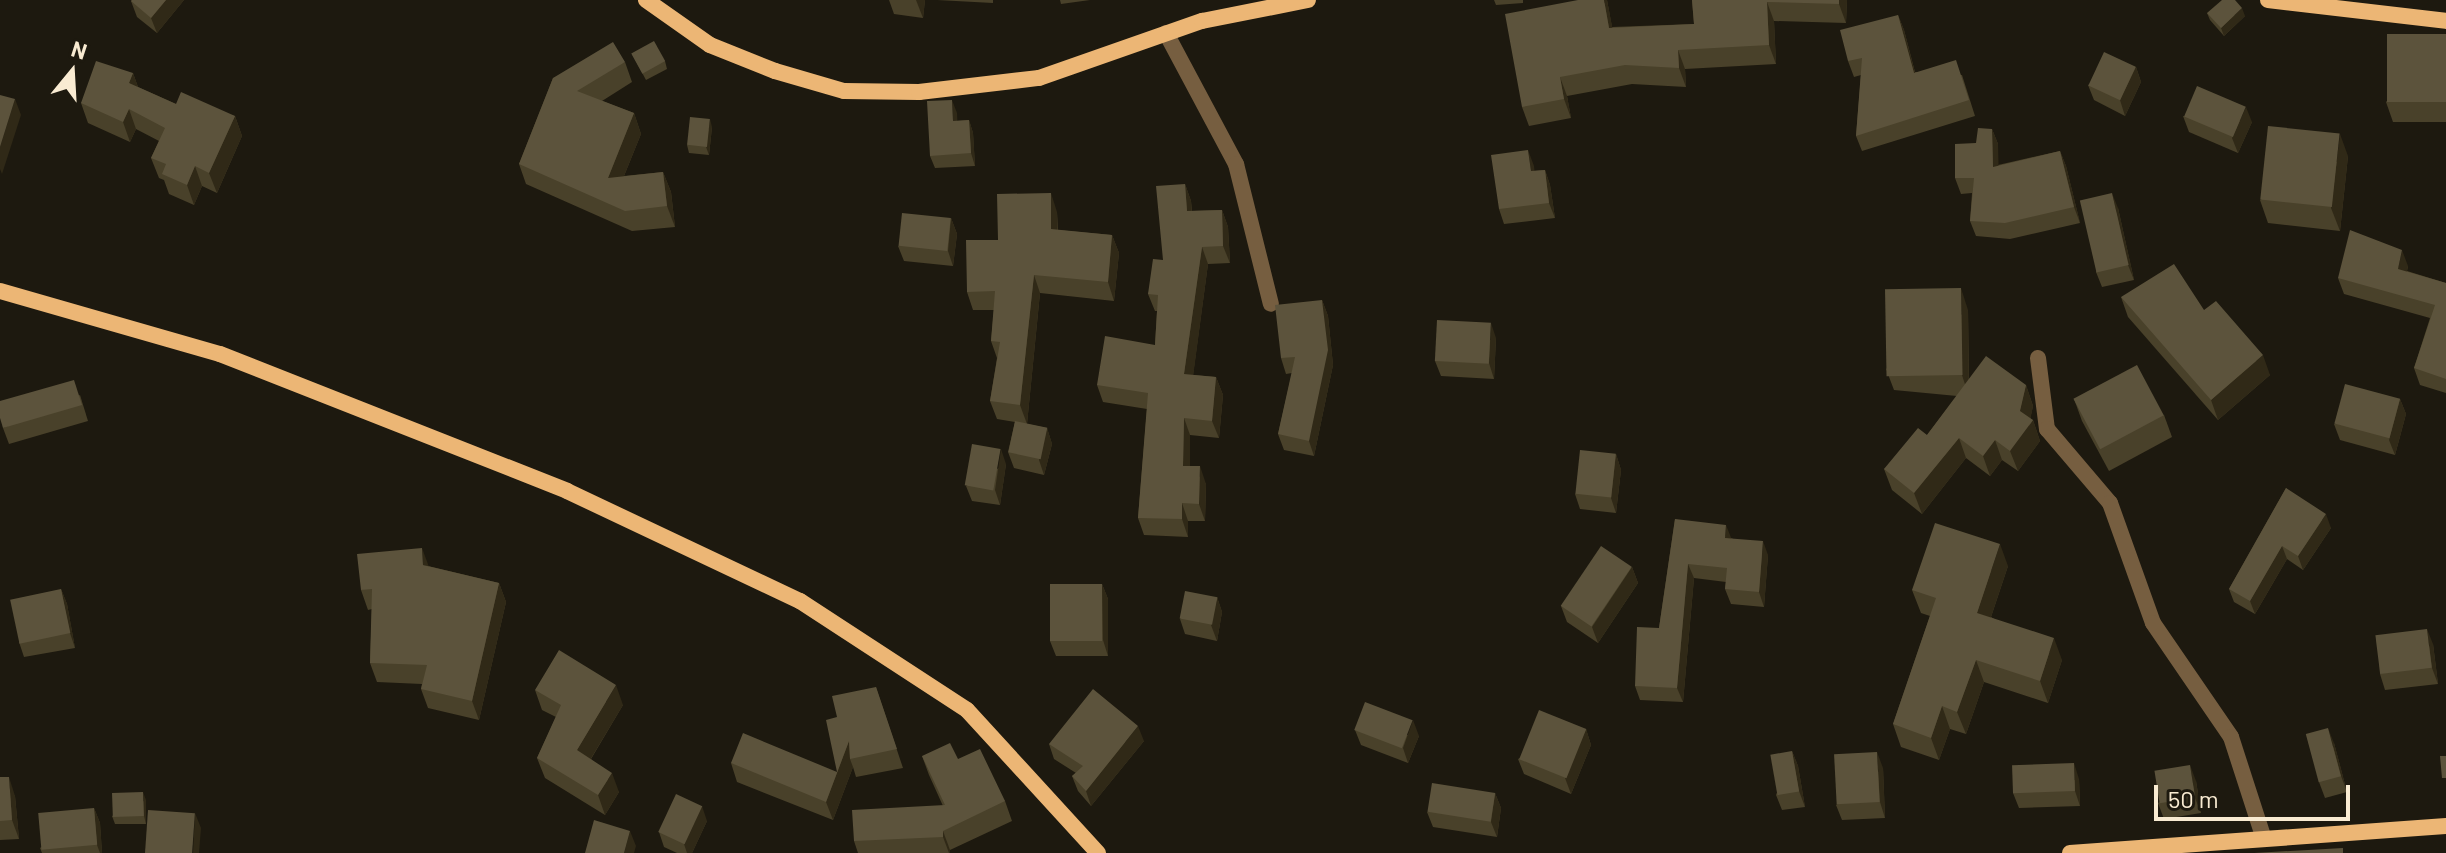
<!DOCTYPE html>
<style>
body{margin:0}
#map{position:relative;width:2446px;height:853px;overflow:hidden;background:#1d190f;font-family:Barlow,sans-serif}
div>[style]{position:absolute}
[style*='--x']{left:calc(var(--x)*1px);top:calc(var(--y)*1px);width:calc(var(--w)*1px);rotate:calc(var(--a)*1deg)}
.street>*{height:16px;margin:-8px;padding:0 8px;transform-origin:8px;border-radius:8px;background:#765e40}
.secondary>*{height:16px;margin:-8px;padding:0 8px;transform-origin:8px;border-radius:8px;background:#ecb675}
.wall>*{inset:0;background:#49412a}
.shaded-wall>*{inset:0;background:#302917}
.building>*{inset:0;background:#5c533c;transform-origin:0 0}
span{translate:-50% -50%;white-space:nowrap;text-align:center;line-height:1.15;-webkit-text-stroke:6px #1d190f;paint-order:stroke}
.north{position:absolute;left:32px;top:32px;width:80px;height:80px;-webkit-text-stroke:6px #1d190f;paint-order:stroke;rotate:18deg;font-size:22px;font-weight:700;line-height:32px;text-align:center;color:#f9ebd2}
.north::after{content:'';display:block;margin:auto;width:28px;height:36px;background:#f9ebd2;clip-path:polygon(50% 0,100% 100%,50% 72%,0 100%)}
.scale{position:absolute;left:2154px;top:785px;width:196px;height:36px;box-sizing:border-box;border:4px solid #f9ebd2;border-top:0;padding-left:10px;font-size:24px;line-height:28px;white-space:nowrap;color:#f9ebd2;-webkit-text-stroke:6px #1d190f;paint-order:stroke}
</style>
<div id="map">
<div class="street">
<div style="--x:1166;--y:33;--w:149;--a:61.9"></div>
<div style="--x:1236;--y:164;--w:144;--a:76"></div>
<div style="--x:2038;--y:358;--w:72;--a:82.8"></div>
<div style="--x:2047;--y:429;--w:97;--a:49.6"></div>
<div style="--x:2110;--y:503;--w:127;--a:70.3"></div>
<div style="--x:2153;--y:623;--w:138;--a:55.6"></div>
<div style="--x:2231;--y:737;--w:107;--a:72.1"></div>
</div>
<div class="secondary">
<div style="--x:646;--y:0;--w:78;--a:35.1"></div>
<div style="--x:710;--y:45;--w:70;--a:21.8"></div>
<div style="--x:775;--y:71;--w:72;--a:16.2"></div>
<div style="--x:844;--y:91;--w:75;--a:0.8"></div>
<div style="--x:919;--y:92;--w:121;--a:-6.7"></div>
<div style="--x:1039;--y:78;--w:173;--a:-19.3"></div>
<div style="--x:1202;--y:21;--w:108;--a:-11.2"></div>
<div style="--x:2268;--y:0;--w:179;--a:6.7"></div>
<div style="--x:0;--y:291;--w:229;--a:16"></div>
<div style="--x:220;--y:354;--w:373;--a:21.5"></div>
<div style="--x:567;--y:491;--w:258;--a:25.3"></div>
<div style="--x:800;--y:601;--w:199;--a:33.1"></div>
<div style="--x:967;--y:710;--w:194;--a:47.5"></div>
<div style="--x:2070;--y:853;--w:377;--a:-4.1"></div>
</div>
<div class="wall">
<div style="clip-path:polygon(132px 0,184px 0,157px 33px,137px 17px,131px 1px)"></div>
<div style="clip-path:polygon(889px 0,925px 0,923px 18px,894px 14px)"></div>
<div style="clip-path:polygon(937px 0,993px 0,993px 3px)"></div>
<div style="clip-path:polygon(1060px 0,1090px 0,1061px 4px)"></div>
<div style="clip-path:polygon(1494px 0,1523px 0,1523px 3px,1496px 5px)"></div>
<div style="clip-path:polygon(1607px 0,1612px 27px,1694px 24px,1692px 0,1847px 0,1846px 23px,1774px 21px,1776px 64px,1685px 69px,1686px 87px,1632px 84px,1567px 96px,1571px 118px,1529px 126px,1522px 107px)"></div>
<div style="clip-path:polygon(2207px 13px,2245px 16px,2224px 36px,2210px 20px)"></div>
<div style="clip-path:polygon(1898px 15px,1904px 30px,1915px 72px,1962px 75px,1975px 116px,1862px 151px,1856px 136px,1861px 75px,1854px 77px,1848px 61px)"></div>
<div style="clip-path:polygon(2446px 34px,2446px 122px,2393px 122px,2386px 102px)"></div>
<div style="clip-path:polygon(632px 54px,665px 61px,667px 69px,646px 80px)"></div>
<div style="clip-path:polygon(625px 62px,632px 82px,602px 101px,634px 113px,641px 134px,624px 176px,663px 172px,671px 192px,675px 227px,632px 231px,526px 184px,519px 164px,553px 78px)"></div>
<div style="clip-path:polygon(2136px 67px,2141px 82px,2125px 116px,2094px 100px,2088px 85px)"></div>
<div style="clip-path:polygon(133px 73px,138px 87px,176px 104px,235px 116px,242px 136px,217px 193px,202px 186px,194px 205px,169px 194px,164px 180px,159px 178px,151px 158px,159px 141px,136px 129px,130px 142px,88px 123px,81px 103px)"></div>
<div style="clip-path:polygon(957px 113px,957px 121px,969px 120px,973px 133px,975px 166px,935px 168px,930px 156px)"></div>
<div style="clip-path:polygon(2183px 116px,2252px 122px,2238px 153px,2189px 132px)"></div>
<div style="clip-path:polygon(712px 127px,709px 155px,689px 153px,687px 145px)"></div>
<div style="clip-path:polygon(1992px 129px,1998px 144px,1998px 165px,2060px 151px,2066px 166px,2080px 223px,2010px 239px,1976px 236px,1970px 221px,1972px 193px,1961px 194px,1955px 178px,1976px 143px)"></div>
<div style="clip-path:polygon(2348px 156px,2340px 231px,2268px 223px,2260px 200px)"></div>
<div style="clip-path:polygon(1534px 166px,1534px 171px,1545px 170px,1550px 185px,1555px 218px,1504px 224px,1499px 209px)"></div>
<div style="clip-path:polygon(1185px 184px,1191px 201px,1192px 211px,1222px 210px,1228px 227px,1230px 263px,1208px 264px,1193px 375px,1216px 377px,1223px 395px,1219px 438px,1190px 435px,1190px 466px,1206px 484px,1205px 521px,1188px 521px,1188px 537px,1144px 535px,1138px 518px,1147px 409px,1103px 402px,1097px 385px,1155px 345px,1157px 311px,1155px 311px,1148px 294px,1163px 260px)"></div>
<div style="clip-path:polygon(2118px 208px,2134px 280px,2102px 287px,2096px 272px)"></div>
<div style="clip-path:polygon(1057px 212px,1058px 230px,1112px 235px,1119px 253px,1114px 301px,1040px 293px,1027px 424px,1047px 428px,1052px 444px,1044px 475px,1014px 468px,1008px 452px,1015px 422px,997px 419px,990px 401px,997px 358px,991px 341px,994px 310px,973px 310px,967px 292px,998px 240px)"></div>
<div style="clip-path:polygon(951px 218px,957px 234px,953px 266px,904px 261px,898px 246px)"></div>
<div style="clip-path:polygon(2408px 266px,2407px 271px,2446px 283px,2446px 393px,2420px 385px,2414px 368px,2430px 318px,2344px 294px,2338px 278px)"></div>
<div style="clip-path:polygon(2121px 297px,2204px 310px,2270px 375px,2218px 420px,2128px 317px)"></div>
<div style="clip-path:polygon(1322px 300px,1328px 316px,1333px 365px,1314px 456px,1284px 450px,1278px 434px,1292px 373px,1286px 374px,1281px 358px)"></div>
<div style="clip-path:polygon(1968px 310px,1969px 379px,2026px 385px,2033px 406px,2030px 419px,2033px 420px,2040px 441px,2018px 471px,2002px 460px,1990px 476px,1966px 458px,1922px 514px,1892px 490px,1884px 469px,1927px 435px,1957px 396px,1894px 390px,1886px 369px)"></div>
<div style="clip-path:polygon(1496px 338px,1494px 379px,1441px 376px,1435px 361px)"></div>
<div style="clip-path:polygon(80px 395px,88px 421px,9px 444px,3px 428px)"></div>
<div style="clip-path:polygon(2074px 399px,2164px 415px,2172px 437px,2109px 471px,2082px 421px)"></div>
<div style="clip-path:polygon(2400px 399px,2406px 414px,2395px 455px,2340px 440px,2334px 424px)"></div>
<div style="clip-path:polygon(1616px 454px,1621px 470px,1616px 513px,1580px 509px,1575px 494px)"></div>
<div style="clip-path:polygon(1006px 464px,1000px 505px,972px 501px,966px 486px)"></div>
<div style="clip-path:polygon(2286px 488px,2331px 528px,2303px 570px,2287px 559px,2255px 614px,2234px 602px,2229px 589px)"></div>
<div style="clip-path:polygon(1675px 519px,1731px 538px,1768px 555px,1764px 607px,1731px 604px,1725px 589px,1726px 582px,1694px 578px,1683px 702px,1640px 700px,1635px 686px,1659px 628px)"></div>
<div style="clip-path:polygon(428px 566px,499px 583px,506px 602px,479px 720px,428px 708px,421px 689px,422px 684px,377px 682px,370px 663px,372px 609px,368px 610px,361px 590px)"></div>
<div style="clip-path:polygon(2008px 566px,1991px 617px,2062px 660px,2048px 703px,1984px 682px,1966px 734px,1950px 729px,1939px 760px,1901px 747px,1893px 724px,1930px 616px,1921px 613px,1912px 590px)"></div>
<div style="clip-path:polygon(1632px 567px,1638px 583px,1598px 643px,1567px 622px,1561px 606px)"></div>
<div style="clip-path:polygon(1102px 584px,1108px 599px,1108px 656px,1056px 656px,1050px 641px)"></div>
<div style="clip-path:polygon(61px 589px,67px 604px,75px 648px,24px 657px,19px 642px)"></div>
<div style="clip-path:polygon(1217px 597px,1222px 612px,1217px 641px,1185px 634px,1180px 619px)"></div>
<div style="clip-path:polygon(2433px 644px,2438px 684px,2385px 690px,2380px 674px)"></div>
<div style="clip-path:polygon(876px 687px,903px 768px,856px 777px,853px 767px,833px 820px,737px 782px,731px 763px,837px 772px,837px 717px)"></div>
<div style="clip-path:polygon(535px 690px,623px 705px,591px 759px,619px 792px,605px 815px,545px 778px,537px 758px,556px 717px,542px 710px)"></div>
<div style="clip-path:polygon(1586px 729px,1591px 745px,1571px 794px,1524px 774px,1518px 759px)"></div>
<div style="clip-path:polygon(1355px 730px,1419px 736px,1408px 763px,1361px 745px)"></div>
<div style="clip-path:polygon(1144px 741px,1091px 806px,1078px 791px,1072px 776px,1076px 773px,1054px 759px,1049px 744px)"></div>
<div style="clip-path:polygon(2334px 743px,2347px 792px,2325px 798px,2319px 782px)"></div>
<div style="clip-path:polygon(1792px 751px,1798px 766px,1805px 807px,1782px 810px,1776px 795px)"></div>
<div style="clip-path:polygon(922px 756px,958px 759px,1005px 801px,1012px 821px,950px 850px,950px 853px,858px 853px,854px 841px,943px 806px,929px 775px)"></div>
<div style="clip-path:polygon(1883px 768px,1885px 818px,1842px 820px,1836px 805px)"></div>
<div style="clip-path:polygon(0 777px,15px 796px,19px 839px,0 840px)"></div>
<div style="clip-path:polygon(2079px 779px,2080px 806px,2019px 808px,2013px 793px)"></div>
<div style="clip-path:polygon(2196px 781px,2201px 813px,2164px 819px,2158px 803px)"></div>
<div style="clip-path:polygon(1495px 793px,1501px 808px,1497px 837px,1433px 827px,1427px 812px)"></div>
<div style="clip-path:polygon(146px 800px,146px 824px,115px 824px,112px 816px)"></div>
<div style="clip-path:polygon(94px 808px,100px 823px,102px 853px,42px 853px,40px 848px)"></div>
<div style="clip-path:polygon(707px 821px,692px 853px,677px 853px,664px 847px,659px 832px)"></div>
</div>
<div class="shaded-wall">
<div style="clip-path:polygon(166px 0,184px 0,157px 33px,151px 18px)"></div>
<div style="clip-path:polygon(916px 0,925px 0,923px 18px)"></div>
<div style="clip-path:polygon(1604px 0,1607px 0,1616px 47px,1609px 28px)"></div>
<div style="clip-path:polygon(1839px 0,1847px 0,1846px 23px,1839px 4px)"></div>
<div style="clip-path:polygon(1767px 2px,1774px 21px,1776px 64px,1769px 45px)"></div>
<div style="clip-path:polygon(2242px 8px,2245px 16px,2224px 36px,2221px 28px)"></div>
<div style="clip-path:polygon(1898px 15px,1904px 30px,1919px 88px,1914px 73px)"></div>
<div style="clip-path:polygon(1678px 50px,1685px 69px,1686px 87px,1679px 68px)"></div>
<div style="clip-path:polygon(2136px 67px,2141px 82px,2125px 116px,2120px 100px)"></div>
<div style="clip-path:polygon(133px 73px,140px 93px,129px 83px)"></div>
<div style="clip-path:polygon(1560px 77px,1567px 96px,1571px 118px,1564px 99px)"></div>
<div style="clip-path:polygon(15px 99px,21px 115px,2px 174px,0 169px,0 147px)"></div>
<div style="clip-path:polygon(952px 100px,957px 113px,958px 134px,953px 121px)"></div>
<div style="clip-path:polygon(2246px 107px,2252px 122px,2238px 153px,2232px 138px)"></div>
<div style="clip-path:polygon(129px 109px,136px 129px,130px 142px,123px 122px)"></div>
<div style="clip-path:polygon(634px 113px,641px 134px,615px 198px,608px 178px)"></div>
<div style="clip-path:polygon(235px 116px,242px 136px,217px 193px,209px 173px)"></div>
<div style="clip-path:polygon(710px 119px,712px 127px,709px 155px,706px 147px)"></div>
<div style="clip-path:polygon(969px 120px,973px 133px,975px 166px,971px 153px)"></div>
<div style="clip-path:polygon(1992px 129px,1998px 144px,1999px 182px,1993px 167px)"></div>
<div style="clip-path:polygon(2340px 134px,2348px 156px,2340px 231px,2331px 208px)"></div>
<div style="clip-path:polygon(1528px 150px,1534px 166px,1536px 187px,1531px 171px)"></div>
<div style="clip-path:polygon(2060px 151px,2066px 166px,2080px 223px,2074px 207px)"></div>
<div style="clip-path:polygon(195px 166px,202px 186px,194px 205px,187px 185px)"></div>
<div style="clip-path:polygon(1545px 170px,1550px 185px,1555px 218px,1549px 203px)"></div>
<div style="clip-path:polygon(663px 172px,671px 192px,675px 227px,667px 206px)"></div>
<div style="clip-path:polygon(1185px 184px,1191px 201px,1193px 228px,1187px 211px)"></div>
<div style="clip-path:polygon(1051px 193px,1057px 212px,1058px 247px,1051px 229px)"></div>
<div style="clip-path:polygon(2112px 193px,2118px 208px,2134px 280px,2128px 265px)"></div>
<div style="clip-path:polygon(1222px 210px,1228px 227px,1230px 263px,1223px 246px)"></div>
<div style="clip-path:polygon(951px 218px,957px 234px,953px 266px,948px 251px)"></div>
<div style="clip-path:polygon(1112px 235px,1119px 253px,1114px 301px,1108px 282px)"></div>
<div style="clip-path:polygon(1202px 247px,1208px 264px,1191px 392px,1184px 374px)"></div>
<div style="clip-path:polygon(2402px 250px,2408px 266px,2404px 285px,2398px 269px)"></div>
<div style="clip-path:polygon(1034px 275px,1040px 293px,1027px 424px,1020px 405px)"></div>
<div style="clip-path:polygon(1961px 288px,1968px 310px,1969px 397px,1962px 375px)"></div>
<div style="clip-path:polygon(1322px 300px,1328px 316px,1333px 365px,1314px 456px,1309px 441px)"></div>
<div style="clip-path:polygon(1491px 323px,1496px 338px,1494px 379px,1489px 363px)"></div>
<div style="clip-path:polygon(2263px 355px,2270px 375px,2218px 420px,2211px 400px)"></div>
<div style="clip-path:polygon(1216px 377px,1223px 395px,1219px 438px,1212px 421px)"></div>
<div style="clip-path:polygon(2026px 385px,2033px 406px,2029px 426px,2033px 420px,2040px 441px,2018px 471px,2010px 451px)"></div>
<div style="clip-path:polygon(2400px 399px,2406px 414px,2395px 455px,2389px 440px)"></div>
<div style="clip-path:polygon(1184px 418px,1190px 435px,1190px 483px,1183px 466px)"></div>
<div style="clip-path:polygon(1047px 428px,1052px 444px,1044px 475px,1039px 460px)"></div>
<div style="clip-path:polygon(1959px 438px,1966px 458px,1922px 514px,1914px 493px)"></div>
<div style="clip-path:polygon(1995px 440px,2002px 460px,1990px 476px,1983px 456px)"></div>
<div style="clip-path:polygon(1001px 449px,1006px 464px,1000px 505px,995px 490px)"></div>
<div style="clip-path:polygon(1616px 454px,1621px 470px,1616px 513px,1611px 498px)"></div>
<div style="clip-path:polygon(1200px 466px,1206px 484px,1205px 521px,1199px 504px)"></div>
<div style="clip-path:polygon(1182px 503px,1188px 521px,1188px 537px,1182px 519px)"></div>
<div style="clip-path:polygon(2326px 514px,2331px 528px,2303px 570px,2298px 556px)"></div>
<div style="clip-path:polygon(1726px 525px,1732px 540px,1725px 538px)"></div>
<div style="clip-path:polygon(1763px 541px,1768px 555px,1764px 607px,1759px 592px)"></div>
<div style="clip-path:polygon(2000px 544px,2008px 566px,1985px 635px,1977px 613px)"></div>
<div style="clip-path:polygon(2282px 546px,2287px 559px,2255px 614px,2250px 601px)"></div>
<div style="clip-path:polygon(422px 548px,429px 567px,423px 565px)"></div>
<div style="clip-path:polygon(1688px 564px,1694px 578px,1683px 702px,1677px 688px)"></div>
<div style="clip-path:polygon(1632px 567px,1638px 583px,1598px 643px,1592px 627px)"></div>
<div style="clip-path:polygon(499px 583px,506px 602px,479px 720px,472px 701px)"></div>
<div style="clip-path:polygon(1102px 584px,1108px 599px,1108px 656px,1103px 640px)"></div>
<div style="clip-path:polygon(61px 589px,67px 604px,75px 648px,70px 633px)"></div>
<div style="clip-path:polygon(1217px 597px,1222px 612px,1217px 641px,1211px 625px)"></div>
<div style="clip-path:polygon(2427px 629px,2433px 644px,2438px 684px,2432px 668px)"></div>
<div style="clip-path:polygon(2054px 638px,2062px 660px,2048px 703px,2040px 681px)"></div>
<div style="clip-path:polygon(1976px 660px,1984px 682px,1966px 734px,1957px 712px)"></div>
<div style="clip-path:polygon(616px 685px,623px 705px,584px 770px,577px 750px)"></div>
<div style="clip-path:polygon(1942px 706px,1950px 729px,1939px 760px,1931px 738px)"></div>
<div style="clip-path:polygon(1413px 720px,1419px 736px,1408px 763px,1403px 748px)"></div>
<div style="clip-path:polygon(1138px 726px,1144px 741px,1091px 806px,1086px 791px)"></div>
<div style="clip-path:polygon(2328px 728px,2334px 743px,2347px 792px,2341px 776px)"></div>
<div style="clip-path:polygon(1586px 729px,1591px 745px,1571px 794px,1565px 778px)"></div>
<div style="clip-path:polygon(849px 741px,850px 759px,853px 767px,833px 820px,826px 802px)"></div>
<div style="clip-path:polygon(1792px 751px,1798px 766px,1805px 807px,1799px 791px)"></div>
<div style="clip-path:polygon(1877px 752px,1883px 768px,1885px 818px,1880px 802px)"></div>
<div style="clip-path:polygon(2074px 763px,2079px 779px,2080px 806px,2075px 791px)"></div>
<div style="clip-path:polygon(2190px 765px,2196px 781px,2201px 813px,2195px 798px)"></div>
<div style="clip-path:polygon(612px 773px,619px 792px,605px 815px,598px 795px)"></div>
<div style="clip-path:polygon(9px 777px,15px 796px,19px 839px,12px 820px)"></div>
<div style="clip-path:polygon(143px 792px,146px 800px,146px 824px,144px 816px)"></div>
<div style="clip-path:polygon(1495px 793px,1501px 808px,1497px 837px,1491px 822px)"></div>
<div style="clip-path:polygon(702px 806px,707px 821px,692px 853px,687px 853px,684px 844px)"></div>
<div style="clip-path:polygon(94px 808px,100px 823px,102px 853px,100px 853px,97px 845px)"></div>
<div style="clip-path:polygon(195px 813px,201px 828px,199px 853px,193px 853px)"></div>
<div style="clip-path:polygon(630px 831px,636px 846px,634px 853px,624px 853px)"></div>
<div style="clip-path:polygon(943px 831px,950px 850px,950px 853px,949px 853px,943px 837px)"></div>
</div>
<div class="building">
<div style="clip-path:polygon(132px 0,166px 0,151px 18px,131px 1px)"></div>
<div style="clip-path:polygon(1578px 0,1604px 0,1609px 28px,1694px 24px,1692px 0,1839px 0,1839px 4px,1767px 2px,1769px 45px,1678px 50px,1679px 68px,1625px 65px,1560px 77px,1564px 99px,1522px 107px,1505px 14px)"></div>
<div style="clip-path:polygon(2222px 0,2235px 0,2242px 8px,2221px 28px,2207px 13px)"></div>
<div style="clip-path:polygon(1898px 15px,1914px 73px,1956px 60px,1969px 100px,1856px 136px,1862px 58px,1848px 61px,1840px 30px)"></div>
<div style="left:2387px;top:34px;width:59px;height:68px"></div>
<div style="left:654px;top:41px;width:23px;height:26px;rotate:61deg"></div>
<div style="clip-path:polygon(613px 42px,625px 62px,577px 91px,634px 113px,608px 178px,663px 172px,667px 206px,625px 211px,519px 164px,553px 78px)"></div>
<div style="left:2104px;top:52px;width:35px;height:37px;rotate:25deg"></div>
<div style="clip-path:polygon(96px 61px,133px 73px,129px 83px,176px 104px,181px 92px,235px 116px,209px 173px,195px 166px,187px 185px,162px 174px,166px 164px,151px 158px,165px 128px,129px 109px,123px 122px,81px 103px)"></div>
<div style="left:2197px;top:86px;width:53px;height:33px;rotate:23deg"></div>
<div style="clip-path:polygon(0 95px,15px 99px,0 147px)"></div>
<div style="clip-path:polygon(952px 100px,953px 121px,969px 120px,971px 153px,930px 156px,927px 101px)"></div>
<div style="left:690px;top:117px;width:20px;height:28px;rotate:6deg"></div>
<div style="left:2268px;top:126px;width:72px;height:74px;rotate:6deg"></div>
<div style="clip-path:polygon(1978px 128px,1992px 129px,1993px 167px,2060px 151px,2074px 207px,2005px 223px,1970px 221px,1974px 178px,1955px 178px,1955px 144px,1976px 143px)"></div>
<div style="clip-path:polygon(1528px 150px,1531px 171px,1545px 170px,1549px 203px,1499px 209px,1491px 155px)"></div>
<div style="clip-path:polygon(1185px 184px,1187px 211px,1222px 210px,1223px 246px,1202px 247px,1184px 374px,1216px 377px,1212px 421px,1184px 418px,1183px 466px,1200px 466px,1199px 504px,1182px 503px,1182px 519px,1138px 518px,1148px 393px,1097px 385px,1105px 336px,1155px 345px,1158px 295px,1148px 294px,1153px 259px,1163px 260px,1156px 186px)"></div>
<div style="clip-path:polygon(1051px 193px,1051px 229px,1112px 235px,1108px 282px,1034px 275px,1020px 405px,990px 401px,1000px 342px,991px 341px,995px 291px,967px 292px,966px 240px,998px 240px,997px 194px)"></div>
<div style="left:2112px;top:193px;width:74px;height:33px;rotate:77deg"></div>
<div style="left:902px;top:213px;width:49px;height:33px;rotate:6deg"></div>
<div style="clip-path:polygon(2350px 230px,2402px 250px,2398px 269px,2446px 283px,2446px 379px,2414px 368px,2435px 305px,2338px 278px)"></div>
<div style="clip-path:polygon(2174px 264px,2204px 310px,2216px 301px,2263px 355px,2211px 400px,2121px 297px)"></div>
<div style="left:1961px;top:288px;width:87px;height:76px;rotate:89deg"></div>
<div style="clip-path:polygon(1322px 300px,1328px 350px,1309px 441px,1278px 434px,1295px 357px,1281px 358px,1275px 305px)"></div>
<div style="left:1437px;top:320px;width:54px;height:41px;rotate:3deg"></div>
<div style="clip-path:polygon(1986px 356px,2026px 385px,2020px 411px,2033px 420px,2010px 451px,1995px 440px,1983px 456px,1959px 438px,1914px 493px,1884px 469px,1918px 428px,1927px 435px)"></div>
<div style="left:2137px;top:365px;width:57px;height:72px;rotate:62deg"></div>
<div style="clip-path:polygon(74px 380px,82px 405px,3px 428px,0 418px,0 401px)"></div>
<div style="left:2345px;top:384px;width:57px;height:41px;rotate:15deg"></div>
<div style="left:1015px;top:421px;width:33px;height:32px;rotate:12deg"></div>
<div style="left:972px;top:444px;width:29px;height:42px;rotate:10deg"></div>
<div style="left:1580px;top:450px;width:36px;height:44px;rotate:6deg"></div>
<div style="clip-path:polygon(2286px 488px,2326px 514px,2298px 556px,2282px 546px,2250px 601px,2229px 589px)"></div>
<div style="clip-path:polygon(1675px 519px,1726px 525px,1725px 538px,1763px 541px,1759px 592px,1725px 589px,1727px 568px,1688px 564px,1677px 688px,1635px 686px,1637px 627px,1659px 628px)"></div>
<div style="clip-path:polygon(1935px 523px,2000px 544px,1977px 613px,2054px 638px,2040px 681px,1976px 660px,1957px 712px,1942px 706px,1931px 738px,1893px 724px,1936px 598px,1912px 590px)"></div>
<div style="left:1601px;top:546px;width:37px;height:72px;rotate:34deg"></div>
<div style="clip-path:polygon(422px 548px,423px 565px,499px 583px,472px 701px,421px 689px,427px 665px,370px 663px,372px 589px,361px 590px,357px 554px)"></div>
<div style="left:1050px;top:584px;width:52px;height:57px"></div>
<div style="left:61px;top:589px;width:45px;height:52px;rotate:78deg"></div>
<div style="left:1185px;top:591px;width:33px;height:28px;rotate:11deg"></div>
<div style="left:2427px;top:629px;width:39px;height:52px;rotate:83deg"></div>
<div style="clip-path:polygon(559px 650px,616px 685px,577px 750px,612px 773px,598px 795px,537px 758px,561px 705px,535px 690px)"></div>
<div style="clip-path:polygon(876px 687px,897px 749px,850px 759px,849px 741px,826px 802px,731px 763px,743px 733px,837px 772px,826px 720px,837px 717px,832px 696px)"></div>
<div style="clip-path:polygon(1093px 689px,1138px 726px,1086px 791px,1072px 776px,1083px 766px,1049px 744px)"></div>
<div style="left:1365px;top:702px;width:51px;height:30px;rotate:21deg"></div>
<div style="left:1539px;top:710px;width:51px;height:53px;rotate:22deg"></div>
<div style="left:2328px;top:728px;width:50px;height:23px;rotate:75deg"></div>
<div style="clip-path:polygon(950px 743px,958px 759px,980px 749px,1005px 801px,943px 831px,943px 837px,854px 841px,852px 810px,945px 805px,922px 756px)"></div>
<div style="left:1792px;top:751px;width:41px;height:22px;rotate:80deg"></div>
<div style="left:1877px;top:752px;width:50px;height:43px;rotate:87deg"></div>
<div style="clip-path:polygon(2440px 756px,2446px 756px,2446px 778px,2442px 778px)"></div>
<div style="left:2074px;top:763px;width:28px;height:62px;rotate:88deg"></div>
<div style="left:2190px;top:765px;width:33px;height:36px;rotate:81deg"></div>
<div style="clip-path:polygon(0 777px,9px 777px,12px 820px,0 821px)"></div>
<div style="left:1432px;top:783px;width:64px;height:29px;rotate:9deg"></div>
<div style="left:143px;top:792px;width:24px;height:31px;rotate:88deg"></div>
<div style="left:676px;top:794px;width:29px;height:42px;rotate:25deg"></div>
<div style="left:94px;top:808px;width:37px;height:56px;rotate:85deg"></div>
<div style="left:148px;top:810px;width:47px;height:43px;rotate:4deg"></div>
<div style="clip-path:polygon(594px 820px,630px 831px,624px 853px,585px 853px)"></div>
<div style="clip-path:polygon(2343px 848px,2343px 853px,2254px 853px)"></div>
</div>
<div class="north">N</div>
<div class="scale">50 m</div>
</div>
